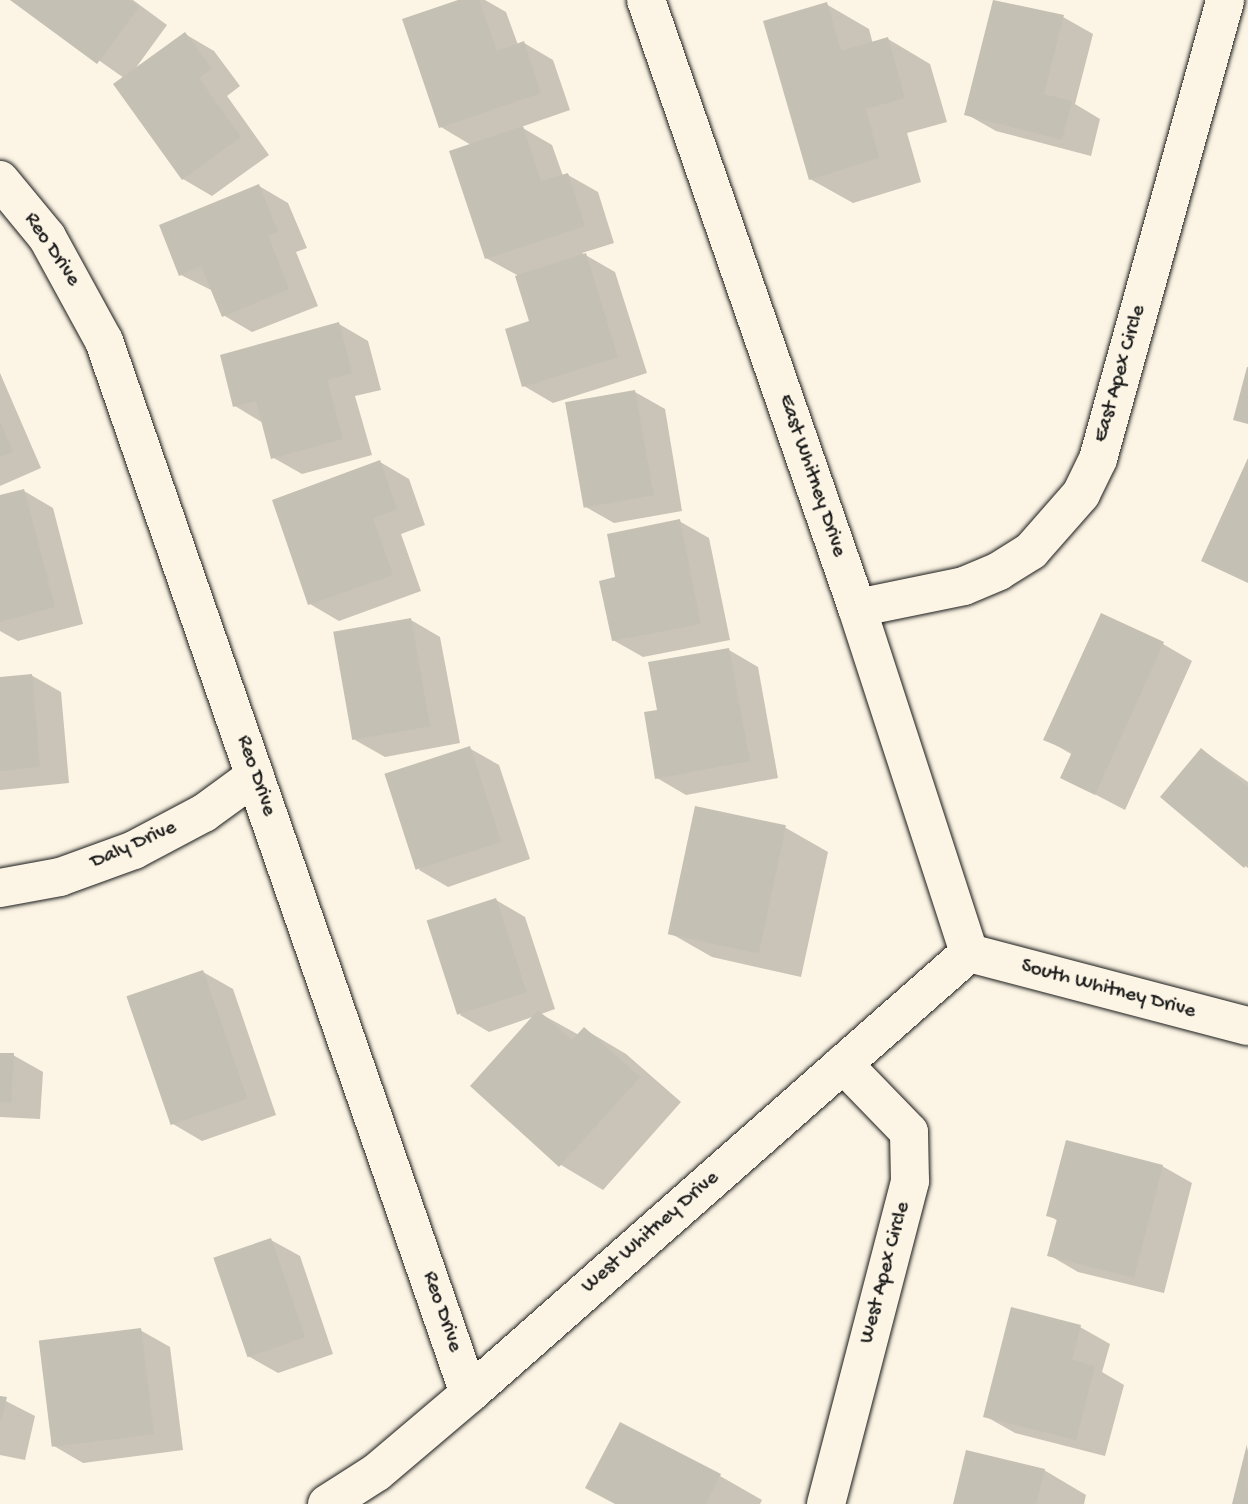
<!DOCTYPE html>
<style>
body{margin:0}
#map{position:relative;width:1248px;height:1504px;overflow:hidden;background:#fcf5e5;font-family:"Gochi Hand",sans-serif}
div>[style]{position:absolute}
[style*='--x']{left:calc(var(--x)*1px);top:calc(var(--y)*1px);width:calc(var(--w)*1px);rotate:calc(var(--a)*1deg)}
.shadow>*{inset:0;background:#0003}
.building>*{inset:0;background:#c4c0b3;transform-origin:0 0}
.roads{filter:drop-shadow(0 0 2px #1c1c1c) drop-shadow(0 0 2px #1c1c1c)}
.minor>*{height:38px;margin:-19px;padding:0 19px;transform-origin:19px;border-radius:19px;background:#fcf5e5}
span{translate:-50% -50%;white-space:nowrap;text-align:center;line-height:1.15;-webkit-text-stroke:6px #fcf5e5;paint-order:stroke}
.street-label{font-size:21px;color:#1c1c1c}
</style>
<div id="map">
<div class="shadow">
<div style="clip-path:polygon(13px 0,133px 0,167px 25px,135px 69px,185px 34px,214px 51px,240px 86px,227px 96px,269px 155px,212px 196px,183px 179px,124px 78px)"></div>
<div style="clip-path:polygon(464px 0,485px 0,506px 12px,518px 45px,524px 43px,553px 60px,570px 110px,521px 127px,552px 145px,563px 176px,568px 175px,598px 192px,614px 243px,582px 253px,615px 272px,647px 373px,553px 403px,524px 386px,531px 322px,517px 275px,486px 258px,471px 145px,441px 127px)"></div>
<div style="clip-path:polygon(826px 4px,869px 29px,873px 44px,888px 39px,930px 64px,947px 122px,907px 133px,921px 182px,853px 203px,810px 179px)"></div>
<div style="clip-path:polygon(1063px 17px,1093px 34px,1075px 104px,1100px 119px,1091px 156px,996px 131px,966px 114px)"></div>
<div style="clip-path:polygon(259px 186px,288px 203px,307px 248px,296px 252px,318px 306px,252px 332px,223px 315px,213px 291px,181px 275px)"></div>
<div style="clip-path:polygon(339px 324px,368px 341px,381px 390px,355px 396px,372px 455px,302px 474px,272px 457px,263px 423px,235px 406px)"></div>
<div style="clip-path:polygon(0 373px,41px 468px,0 486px)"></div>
<div style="clip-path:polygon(635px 392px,665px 409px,682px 511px,614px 523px,584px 506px)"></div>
<div style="clip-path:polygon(380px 462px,409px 479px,425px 525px,401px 534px,421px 591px,339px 621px,310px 604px)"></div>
<div style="clip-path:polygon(24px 491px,53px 508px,83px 624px,18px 641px,0 631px,0 497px)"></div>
<div style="clip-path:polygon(679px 521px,709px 538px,730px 640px,643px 657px,613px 640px,617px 579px)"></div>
<div style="clip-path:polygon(411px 620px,440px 637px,460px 743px,385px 757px,355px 740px)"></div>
<div style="clip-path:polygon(1163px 644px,1192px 661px,1125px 810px,1062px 777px,1073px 755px,1045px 739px)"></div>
<div style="clip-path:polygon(729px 650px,758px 667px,778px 778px,686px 795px,657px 778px,659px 711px)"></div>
<div style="clip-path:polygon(31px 675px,61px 692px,69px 783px,0 790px,0 679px)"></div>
<div style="clip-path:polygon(469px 748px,499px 765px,530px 859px,448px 887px,419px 870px)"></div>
<div style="clip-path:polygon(1202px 750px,1248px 782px,1248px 868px,1245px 866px)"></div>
<div style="clip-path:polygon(697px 808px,786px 828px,828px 852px,801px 977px,712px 957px,670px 933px)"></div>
<div style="clip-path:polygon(496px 900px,525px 917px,555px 1009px,541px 1014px,579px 1035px,584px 1029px,626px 1054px,681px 1102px,603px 1190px,561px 1165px,473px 1086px,535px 1016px,489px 1032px,460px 1015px)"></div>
<div style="clip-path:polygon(203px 972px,233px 989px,276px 1115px,202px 1141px,173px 1124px)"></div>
<div style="clip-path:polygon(0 1054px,13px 1055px,43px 1072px,40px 1119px,0 1117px)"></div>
<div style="clip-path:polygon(1162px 1166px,1192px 1183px,1164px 1293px,1078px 1272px,1049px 1255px,1058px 1221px,1048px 1215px)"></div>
<div style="clip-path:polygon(271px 1240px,300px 1256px,333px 1354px,278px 1373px,248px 1356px)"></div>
<div style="clip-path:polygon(1080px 1327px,1110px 1344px,1102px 1372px,1124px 1385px,1105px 1456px,1015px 1433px,985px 1416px)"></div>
<div style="clip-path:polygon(140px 1330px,170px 1347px,183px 1450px,83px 1463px,54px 1446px)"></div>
<div style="clip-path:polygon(0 1398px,35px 1416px,25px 1460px,0 1455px)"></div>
<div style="clip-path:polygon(621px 1424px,720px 1476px,762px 1500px,760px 1504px,615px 1504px)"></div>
<div style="clip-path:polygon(1248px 1447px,1248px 1504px,1233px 1504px)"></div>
<div style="clip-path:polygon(1044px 1470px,1086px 1495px,1084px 1504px,955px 1504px)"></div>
</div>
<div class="building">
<div style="clip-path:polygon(10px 0,130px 0,139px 7px,97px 64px)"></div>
<div style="clip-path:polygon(458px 0,479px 0,497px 51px,524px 41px,541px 93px,439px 128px,402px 19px)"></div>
<div style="clip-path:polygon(993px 0,1064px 15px,1044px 94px,1072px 101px,1062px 140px,964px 115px)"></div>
<div style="clip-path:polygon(827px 2px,841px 51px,888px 37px,905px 98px,866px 109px,879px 158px,809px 180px,763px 21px)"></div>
<div style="clip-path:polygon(185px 32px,212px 69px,199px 78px,241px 137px,182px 180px,113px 84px)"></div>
<div style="clip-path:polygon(523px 126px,541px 181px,568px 173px,585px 226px,485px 259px,449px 151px)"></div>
<div style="clip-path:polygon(259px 184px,278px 232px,268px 235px,289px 289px,222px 317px,201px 266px,179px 276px,159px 225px)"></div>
<div style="clip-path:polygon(586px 253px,618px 357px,522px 387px,505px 329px,529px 321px,515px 276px)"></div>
<div style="clip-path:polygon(339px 322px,352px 373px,327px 380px,343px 439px,271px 459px,256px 401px,233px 407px,220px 355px)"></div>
<div style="clip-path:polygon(1247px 367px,1248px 367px,1248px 424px,1233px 420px)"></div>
<div style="left:635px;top:390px;width:107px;height:71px;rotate:80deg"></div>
<div style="clip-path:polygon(0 421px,13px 452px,0 457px)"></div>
<div style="clip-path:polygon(1248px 458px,1248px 583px,1201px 561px)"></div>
<div style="clip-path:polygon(380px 460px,397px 509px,373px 518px,393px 575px,308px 605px,272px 500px)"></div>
<div style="clip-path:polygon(24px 489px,55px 607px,0 622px,0 495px)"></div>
<div style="clip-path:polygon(680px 519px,701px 624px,612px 641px,599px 581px,615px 577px,607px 534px)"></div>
<div style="clip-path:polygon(1101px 613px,1164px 642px,1095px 795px,1060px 778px,1072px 752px,1043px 740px)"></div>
<div style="left:411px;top:618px;width:110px;height:79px;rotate:80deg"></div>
<div style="clip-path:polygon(729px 648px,750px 761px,655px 779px,644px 712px,657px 710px,648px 662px)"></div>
<div style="clip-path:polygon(32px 674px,40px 767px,0 771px,0 677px)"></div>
<div style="left:470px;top:746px;width:101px;height:90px;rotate:72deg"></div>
<div style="clip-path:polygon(1201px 748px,1248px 787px,1248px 862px,1244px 868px,1160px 797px)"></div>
<div style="left:695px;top:806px;width:93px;height:131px;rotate:12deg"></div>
<div style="left:496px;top:898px;width:99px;height:73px;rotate:72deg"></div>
<div style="left:203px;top:970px;width:136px;height:81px;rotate:71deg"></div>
<div style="clip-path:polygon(538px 1010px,572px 1040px,584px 1027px,640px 1077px,559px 1167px,470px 1086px)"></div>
<div style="clip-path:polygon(0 1053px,14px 1053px,11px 1103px,0 1102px)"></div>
<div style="clip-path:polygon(1066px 1140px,1163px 1165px,1134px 1278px,1047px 1256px,1057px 1219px,1046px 1216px)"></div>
<div style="left:271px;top:1238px;width:105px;height:61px;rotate:71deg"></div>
<div style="clip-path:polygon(1011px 1307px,1081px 1325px,1072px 1360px,1095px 1366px,1076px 1440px,983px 1417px)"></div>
<div style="left:141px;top:1328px;width:107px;height:103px;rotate:83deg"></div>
<div style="clip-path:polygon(0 1396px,7px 1397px,1px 1421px,0 1421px)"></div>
<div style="clip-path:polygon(620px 1422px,721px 1474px,706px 1504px,615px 1504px,585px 1488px)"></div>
<div style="clip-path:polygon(1247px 1444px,1248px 1504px,1232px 1504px)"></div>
<div style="clip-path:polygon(966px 1450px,1045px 1469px,1036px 1504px,953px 1504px)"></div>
</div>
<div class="roads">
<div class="minor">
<div style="--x:646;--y:0;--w:644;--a:70.86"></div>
<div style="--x:857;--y:608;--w:363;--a:72"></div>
<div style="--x:0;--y:180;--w:74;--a:50.5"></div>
<div style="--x:47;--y:237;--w:119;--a:61.3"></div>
<div style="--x:104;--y:341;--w:1114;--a:70.88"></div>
<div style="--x:857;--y:608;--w:109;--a:-11.6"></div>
<div style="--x:964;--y:586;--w:38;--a:-23"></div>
<div style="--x:999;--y:571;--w:38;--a:-32"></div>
<div style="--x:1031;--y:551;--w:76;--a:-48.7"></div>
<div style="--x:1081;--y:494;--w:39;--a:-64"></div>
<div style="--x:1098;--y:459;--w:476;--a:-74.5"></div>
<div style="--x:0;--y:888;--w:61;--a:-10.4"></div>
<div style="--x:60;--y:877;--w:79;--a:-20"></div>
<div style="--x:134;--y:850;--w:79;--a:-27.9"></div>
<div style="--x:204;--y:813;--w:63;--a:-36"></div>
<div style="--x:969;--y:953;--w:288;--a:14.7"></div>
<div style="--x:327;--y:1504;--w:59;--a:-32.6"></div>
<div style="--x:377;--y:1472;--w:121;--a:-40.3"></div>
<div style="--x:469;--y:1394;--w:667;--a:-41.41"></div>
<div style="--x:826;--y:1504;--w:334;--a:-75.4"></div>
<div style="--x:910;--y:1181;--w:49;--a:-91.2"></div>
<div style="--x:909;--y:1132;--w:95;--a:-134.1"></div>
</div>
</div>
<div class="street-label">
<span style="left:51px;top:250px;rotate:56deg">Reo Drive</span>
<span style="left:1121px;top:374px;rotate:-74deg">East Apex Circle</span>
<span style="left:811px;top:476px;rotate:71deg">East Whitney Drive</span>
<span style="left:255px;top:776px;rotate:71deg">Reo Drive</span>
<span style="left:134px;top:846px;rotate:-24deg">Daly Drive</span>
<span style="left:1108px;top:990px;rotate:15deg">South Whitney Drive</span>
<span style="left:651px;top:1233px;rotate:-41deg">West Whitney Drive</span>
<span style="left:886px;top:1273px;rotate:-75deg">West Apex Circle</span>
<span style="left:441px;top:1312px;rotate:71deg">Reo Drive</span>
</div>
</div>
